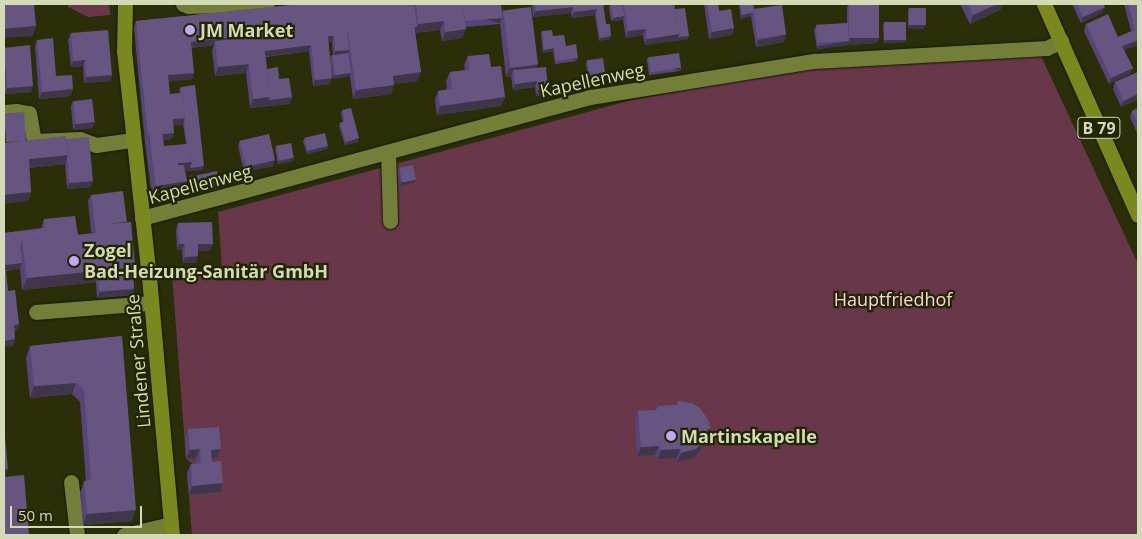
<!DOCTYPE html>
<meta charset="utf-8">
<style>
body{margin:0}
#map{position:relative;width:1142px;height:539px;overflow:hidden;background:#2a2f0a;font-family:"Open Sans",sans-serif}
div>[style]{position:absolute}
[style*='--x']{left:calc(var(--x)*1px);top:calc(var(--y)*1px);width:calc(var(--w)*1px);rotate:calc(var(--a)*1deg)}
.green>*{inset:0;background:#69374a}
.roads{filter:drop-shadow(0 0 1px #131603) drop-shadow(0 0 1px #131603)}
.minor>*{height:15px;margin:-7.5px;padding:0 7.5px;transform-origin:7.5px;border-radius:7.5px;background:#737e39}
.major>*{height:15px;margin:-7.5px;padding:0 7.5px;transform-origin:7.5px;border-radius:7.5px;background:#7b8820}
.wall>*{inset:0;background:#57457a}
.shaded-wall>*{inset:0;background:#40364a;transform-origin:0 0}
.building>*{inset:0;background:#655580;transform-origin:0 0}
.dots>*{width:14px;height:14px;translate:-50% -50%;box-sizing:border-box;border:2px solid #212501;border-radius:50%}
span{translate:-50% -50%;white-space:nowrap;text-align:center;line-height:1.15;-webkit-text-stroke:4.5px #212501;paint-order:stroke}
.shield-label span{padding:1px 4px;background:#212501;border:1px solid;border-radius:4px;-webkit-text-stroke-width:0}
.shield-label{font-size:16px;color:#d3dab7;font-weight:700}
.poi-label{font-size:18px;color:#d3dab7;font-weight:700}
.left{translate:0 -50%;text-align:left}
.street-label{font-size:18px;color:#d3dab7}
.park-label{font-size:18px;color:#fdd2e0}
.frame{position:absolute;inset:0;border:5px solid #d3dab7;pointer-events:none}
.scale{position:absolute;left:10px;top:506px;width:132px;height:22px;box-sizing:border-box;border:2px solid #d3dab7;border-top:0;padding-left:6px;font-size:15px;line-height:18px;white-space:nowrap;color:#d3dab7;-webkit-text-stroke:4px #212501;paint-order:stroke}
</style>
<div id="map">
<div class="green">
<div style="clip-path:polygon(68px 4px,109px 4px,110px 15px,88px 17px,68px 7px)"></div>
<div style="clip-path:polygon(1040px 54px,1138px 264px,1138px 535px,192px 535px,187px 473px,196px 466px,186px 459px,172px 274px,222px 268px,218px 212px,632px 100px,813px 67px)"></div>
</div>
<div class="roads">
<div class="minor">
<div style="--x:183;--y:4;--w:5;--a:22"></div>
<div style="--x:188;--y:6;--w:79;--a:-1.5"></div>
<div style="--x:4;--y:112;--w:12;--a:-5"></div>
<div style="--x:16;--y:111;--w:13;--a:9"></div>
<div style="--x:29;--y:113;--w:28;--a:80"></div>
<div style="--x:34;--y:141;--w:46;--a:-2.5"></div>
<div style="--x:80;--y:139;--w:17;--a:21"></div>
<div style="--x:96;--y:145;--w:37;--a:-8"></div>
<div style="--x:388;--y:152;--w:69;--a:88.3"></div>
<div style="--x:142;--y:218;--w:465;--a:-15.1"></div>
<div style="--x:591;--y:97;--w:226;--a:-9.2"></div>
<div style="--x:814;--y:61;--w:233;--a:-3.2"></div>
<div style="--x:1047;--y:48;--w:16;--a:-27"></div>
<div style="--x:36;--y:312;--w:115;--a:-4.5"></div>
<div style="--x:71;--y:482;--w:53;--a:83.5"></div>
<div style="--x:124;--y:535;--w:48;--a:-13.2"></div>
</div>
<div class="major">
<div style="--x:125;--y:4;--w:47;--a:91.2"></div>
<div style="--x:124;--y:51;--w:227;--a:83.7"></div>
<div style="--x:149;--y:277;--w:259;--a:84.9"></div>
<div style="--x:1044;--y:4;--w:231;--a:66"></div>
</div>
</div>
<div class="wall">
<div style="clip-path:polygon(evenodd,301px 4px,501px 4px,502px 12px,503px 10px,548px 89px,546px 95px,536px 96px,535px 87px,513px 90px,511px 76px,506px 77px,500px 24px,466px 27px,466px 29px,462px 38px,442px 41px,440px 30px,415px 33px,421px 72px,417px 81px,394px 84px,391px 94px,353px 99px,350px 76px,333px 79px,330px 58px,332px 55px,333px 54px,332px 42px,328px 42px,332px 78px,329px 84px,313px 86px,309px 51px,266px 57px,267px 69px,279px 79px,292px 97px,289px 104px,250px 108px,246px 73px,215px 76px,212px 50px,214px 45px,191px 48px,194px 73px,192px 79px,168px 81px,170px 94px,180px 93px,179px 90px,181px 87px,203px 170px,185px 171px,187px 181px,184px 190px,152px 196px,145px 142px,134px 28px,136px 21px,301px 4px,183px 124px,186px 144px,164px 146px,163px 140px,172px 139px,173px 125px,183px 124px)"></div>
<div style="clip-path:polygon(532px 4px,674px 4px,675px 9px,688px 39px,645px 45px,643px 35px,626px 38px,623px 20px,611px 21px,609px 7px,610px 4px,603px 6px,606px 24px,610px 39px,599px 41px,595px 15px,572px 18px,571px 13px,533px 17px)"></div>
<div style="clip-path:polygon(704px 4px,718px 4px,719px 11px,734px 28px,732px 35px,709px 39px)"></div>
<div style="clip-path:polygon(739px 4px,753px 4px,754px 9px,784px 42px,756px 47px,751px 16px,741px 19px)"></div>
<div style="clip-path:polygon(848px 4px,879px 4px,877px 43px,848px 45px,817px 49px,814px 30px,816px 27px,847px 23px,847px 8px)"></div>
<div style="clip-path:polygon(960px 4px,1003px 4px,1000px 10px,970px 24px)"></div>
<div style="clip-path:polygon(1072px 4px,1103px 4px,1105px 7px,1102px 13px,1081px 23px)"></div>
<div style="clip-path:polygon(1124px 4px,1138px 4px,1138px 45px,1124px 50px,1133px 68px,1130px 74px,1109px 84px,1084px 31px,1086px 24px,1118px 37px,1131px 31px)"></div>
<div style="clip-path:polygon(909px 8px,924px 29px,908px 28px,908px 11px)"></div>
<div style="clip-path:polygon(884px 22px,907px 39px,905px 42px,884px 43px,883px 26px)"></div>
<div style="clip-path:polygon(542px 31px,553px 36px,566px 46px,577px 61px,555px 64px,553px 51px,543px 53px,541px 34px)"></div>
<div style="clip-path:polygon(71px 33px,112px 75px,110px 81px,84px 83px,83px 66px,71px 67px,68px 40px)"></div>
<div style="clip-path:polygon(37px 40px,56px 76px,71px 96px,39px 99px,35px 46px)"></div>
<div style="clip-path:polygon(4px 48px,31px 92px,5px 94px,4px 78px)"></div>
<div style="clip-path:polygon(468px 56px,491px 67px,505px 97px,501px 106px,437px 115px,435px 100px,438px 91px,447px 89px,446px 81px,450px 72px,465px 70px,464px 65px)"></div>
<div style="clip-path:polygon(648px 57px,681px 68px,680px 71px,649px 75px,647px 60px)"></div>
<div style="clip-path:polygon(587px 60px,604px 76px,588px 79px,586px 64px)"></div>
<div style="clip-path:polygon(1138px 72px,1121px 107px,1113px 89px,1115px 82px)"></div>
<div style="clip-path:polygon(73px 101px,95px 122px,92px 128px,73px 130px,71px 107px)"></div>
<div style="clip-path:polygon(1138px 108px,1138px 135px,1130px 117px,1132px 111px)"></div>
<div style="clip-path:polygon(342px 110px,358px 142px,345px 145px,339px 126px,340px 123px,343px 122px,341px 114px)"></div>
<div style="clip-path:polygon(305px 138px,328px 146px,327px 149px,307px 154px,303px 141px)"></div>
<div style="clip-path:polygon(67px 139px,91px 187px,67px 189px,65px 164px,29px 168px,31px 192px,28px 201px,26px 141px)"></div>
<div style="clip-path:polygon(240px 140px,273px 166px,244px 172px,238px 146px)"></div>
<div style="clip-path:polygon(276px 146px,293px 161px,278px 164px,275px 149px)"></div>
<div style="clip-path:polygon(399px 168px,414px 183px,400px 186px,398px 171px)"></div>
<div style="clip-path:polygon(191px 175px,219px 189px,192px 193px,189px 178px)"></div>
<div style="clip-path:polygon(91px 195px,133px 272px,134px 289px,132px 295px,97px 298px,96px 282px,22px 290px,20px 269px,6px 271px,8px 291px,19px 324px,17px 330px,14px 331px,13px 346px,4px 347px,4px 228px,4px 233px,42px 228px,42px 226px,44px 219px,78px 235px,92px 233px,92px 232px,91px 232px,88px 201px)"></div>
<div style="clip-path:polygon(178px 223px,213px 244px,210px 250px,198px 251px,196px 263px,183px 263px,182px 250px,177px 250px,176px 230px)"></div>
<div style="clip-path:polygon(122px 336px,132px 521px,83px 525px,80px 493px,84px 481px,86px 481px,80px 402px,72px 394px,30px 398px,26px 358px,30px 346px)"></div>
<div style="clip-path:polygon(678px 401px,710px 429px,706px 438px,704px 438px,700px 451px,693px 458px,677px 462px,677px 458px,658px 459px,655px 455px,637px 456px,635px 420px,638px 411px,656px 410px,676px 405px)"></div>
<div style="clip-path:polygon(188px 429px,217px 458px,211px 459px,212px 462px,223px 483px,220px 492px,189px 495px,187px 473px,191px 464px,197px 464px,196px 458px,186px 459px,185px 438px)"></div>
</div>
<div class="shaded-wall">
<div style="clip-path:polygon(997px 4px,1003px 4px,1000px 10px,970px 24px,973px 15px)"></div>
<div style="clip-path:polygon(573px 7px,571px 13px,533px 17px,536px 11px)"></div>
<div style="clip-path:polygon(1105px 7px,1102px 13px,1081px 23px,1083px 17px)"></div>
<div style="clip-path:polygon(597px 9px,595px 15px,572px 18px,574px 12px)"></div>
<div style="clip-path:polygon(752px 13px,751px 16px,741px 19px,742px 15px)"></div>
<div style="clip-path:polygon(624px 16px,623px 20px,611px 21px,613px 18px)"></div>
<div style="left:502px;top:18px;width:6px;height:39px;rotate:108deg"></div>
<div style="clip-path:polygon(444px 21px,440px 30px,349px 40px,417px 27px,418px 24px)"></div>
<div style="clip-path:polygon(909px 25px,925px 25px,924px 29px,908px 28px)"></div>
<div style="clip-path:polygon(36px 26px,33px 36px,4px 38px,4px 29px)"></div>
<div style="clip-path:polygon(734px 28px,732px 35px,709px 39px,712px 32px)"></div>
<div style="clip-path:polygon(466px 29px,462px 38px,442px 41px,445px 32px)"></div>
<div style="clip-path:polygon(646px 29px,643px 35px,626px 38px,628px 31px)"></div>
<div style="clip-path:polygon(262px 34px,259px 40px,215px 41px,214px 45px,188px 48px,191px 42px)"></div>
<div style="clip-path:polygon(679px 34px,689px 36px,688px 39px,645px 45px,647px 39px)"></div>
<div style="clip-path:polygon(786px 35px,784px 42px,756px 47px,758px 40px)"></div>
<div style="clip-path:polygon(328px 36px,334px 36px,332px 42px,325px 43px)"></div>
<div style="clip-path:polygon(611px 36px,610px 39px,599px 41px,600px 38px)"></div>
<div style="clip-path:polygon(880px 37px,877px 43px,848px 45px,817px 49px,818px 46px,849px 41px,850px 38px)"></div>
<div style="clip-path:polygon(907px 39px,905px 42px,884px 43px,885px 40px)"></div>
<div style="clip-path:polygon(1138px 40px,1138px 45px,1120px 52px,1122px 46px)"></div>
<div style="clip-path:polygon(311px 45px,309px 51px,261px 57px,264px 51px)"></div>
<div style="clip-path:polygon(554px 48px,553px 51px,543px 53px,544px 50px)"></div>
<div style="clip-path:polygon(349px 50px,347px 56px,333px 58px,335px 51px)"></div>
<div style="left:578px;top:58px;width:3px;height:22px;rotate:108deg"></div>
<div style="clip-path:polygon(85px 60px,83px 66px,71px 67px,73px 61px)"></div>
<div style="clip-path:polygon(249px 64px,246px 73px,215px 76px,218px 67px)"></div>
<div style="clip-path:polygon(538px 65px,534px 74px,513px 70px,511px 76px,506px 77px,509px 68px)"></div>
<div style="left:681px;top:68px;width:3px;height:31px;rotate:108deg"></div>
<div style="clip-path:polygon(1133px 68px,1130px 74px,1109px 84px,1111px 78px)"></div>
<div style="clip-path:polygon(421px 72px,417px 81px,390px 85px,393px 76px)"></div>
<div style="clip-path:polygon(194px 73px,192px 79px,166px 82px,168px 75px)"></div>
<div style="clip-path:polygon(351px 73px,350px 76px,333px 79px,334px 75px)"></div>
<div style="clip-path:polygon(605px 73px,604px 76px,588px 79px,589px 75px)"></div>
<div style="clip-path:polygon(112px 75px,110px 81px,84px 83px,86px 77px)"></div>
<div style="clip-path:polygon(332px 78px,329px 84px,313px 86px,315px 80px)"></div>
<div style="clip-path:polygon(537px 81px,535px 87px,513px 90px,515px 84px)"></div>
<div style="clip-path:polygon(394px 85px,391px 94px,353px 99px,356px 90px)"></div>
<div style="clip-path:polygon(33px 86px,31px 92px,5px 94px,7px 88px)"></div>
<div style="clip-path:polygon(73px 89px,71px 96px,39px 99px,42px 92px)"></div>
<div style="clip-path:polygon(548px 89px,546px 95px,536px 96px,538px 90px)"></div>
<div style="clip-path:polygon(1138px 94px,1138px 100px,1121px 107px,1124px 101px)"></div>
<div style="clip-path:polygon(270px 97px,267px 106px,250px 108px,253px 99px)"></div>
<div style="clip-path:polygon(292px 97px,289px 104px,267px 106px,269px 100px)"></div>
<div style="clip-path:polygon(505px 97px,501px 106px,437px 115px,440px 106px)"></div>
<div style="clip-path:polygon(185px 118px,183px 125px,171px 126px,173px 119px)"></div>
<div style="clip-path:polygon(95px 122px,92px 128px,73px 130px,76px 123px)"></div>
<div style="clip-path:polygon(174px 133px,172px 139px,150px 141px,149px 135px)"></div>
<div style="clip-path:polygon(359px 138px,358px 142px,345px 145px,346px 142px)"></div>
<div style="clip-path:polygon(328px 146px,327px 149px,307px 154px,308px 151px)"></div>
<div style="clip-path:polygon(68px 155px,65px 164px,25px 168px,29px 159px)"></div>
<div style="clip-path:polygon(294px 158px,293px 161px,278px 164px,279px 161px)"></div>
<div style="clip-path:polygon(275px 160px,273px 166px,244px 172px,246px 166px)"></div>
<div style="clip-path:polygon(192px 162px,189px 171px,174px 172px,178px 163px)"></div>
<div style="clip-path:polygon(204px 166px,203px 170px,189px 171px,190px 168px)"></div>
<div style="clip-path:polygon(416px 180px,414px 183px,400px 186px,401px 182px)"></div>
<div style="clip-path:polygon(93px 181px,91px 187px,67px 189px,69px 183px)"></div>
<div style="clip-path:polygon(187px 181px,184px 190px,152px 196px,156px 186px)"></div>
<div style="clip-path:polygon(220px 185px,219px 189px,192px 193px,193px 190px)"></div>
<div style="clip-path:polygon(31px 192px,28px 201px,4px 204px,4px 195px)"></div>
<div style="clip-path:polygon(179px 244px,185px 244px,182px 250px,177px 250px)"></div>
<div style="clip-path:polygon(198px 244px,213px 244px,210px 250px,195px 251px)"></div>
<div style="clip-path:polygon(198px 256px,196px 263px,183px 263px,185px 257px)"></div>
<div style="clip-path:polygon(22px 263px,20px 269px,4px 271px,5px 265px)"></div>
<div style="clip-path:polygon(135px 267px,130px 278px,98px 275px,96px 282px,22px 290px,27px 278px)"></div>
<div style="clip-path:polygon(134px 289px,132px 295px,97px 298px,100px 292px)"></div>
<div style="clip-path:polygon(19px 324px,17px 330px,11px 331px,14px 325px)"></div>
<div style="clip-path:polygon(15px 339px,13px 346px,4px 347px,4px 341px)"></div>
<div style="clip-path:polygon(76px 383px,72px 394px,30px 398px,34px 386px)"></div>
<div style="clip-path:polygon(708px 429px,710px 429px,706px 438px,704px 438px)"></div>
<div style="clip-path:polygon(703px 442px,700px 451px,693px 458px,677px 462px,681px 453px)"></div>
<div style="clip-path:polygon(659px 446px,655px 455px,637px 456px,641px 447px)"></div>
<div style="clip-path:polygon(200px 449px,196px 458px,186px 459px,190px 450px)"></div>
<div style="clip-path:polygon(221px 449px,217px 458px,207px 459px,211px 450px)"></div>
<div style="clip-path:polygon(680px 449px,677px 458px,658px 459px,661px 450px)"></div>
<div style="clip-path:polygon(4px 469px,8px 469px,4px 480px)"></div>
<div style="clip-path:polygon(223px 483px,220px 492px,189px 495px,192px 486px)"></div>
<div style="clip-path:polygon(136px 510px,132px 521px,83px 525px,87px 514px)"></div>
</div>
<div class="building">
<div style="clip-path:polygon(4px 4px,34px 4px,36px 26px,4px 29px)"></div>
<div style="clip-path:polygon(301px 4px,414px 4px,417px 27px,414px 27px,414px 24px,348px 32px,347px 34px,349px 50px,335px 51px,334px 36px,328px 36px,332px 78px,315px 80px,311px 45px,265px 51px,263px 36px,262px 36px,262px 34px,191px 42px,194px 73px,168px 75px,170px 94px,183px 93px,185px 118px,173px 119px,174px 133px,163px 134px,162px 131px,149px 133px,148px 135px,136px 21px)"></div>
<div style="clip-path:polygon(416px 4px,462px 4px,466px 29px,445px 32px,444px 21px,418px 24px)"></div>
<div style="clip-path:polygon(462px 4px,501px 4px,502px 18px,465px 21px)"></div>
<div style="clip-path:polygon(535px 4px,596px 4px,597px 9px,574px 12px,573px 7px,536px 11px)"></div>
<div style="clip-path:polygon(596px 4px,603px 4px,606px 24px,610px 24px,611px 36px,600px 38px,596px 12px,597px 9px)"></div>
<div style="clip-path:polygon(611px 4px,622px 4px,624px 16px,613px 18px)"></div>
<div style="clip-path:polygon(624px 4px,674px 4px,679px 34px,647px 39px,646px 29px,628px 31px)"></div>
<div style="clip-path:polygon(707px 4px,718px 4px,719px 11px,731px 9px,734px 28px,712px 32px)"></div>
<div style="clip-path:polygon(740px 4px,753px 4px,754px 9px,752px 13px,742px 15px)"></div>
<div style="left:849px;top:4px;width:30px;height:34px"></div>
<div style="clip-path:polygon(968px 4px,997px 4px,973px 15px)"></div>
<div style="clip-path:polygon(1077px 4px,1103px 4px,1105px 7px,1083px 17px)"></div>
<div style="clip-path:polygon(1128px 4px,1138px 4px,1138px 40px,1122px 46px,1133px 68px,1111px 78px,1086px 24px,1108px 14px,1118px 37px,1135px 30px)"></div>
<div style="left:782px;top:5px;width:30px;height:29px;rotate:82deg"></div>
<div style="left:531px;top:7px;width:58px;height:28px;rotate:83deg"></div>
<div style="clip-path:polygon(685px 8px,689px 36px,678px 37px,679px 34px,675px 9px)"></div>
<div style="left:909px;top:8px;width:17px;height:17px"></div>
<div style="left:884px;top:22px;width:22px;height:18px"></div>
<div style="left:848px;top:23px;width:18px;height:32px;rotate:87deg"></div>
<div style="clip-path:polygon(414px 24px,421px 72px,393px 76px,394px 85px,356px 90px,348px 32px)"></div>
<div style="clip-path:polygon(108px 30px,112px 75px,86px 77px,85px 60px,73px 61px,71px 33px)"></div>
<div style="clip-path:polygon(552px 30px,553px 36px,564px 35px,566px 46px,576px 44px,578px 58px,556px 61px,554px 48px,544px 50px,542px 31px)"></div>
<div style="clip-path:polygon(263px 36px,270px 97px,253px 99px,249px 64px,218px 67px,215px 41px)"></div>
<div style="clip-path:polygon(53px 38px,56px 76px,72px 75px,73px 89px,42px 92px,37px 40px)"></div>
<div style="clip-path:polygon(30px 45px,33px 86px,7px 88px,6px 69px,4px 69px,4px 48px)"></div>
<div style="left:348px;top:53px;width:20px;height:16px;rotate:81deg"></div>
<div style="left:679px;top:53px;width:15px;height:31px;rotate:82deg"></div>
<div style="clip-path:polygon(489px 54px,491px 67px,501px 66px,505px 97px,440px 106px,438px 91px,452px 89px,450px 72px,469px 70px,468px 56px)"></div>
<div style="left:603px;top:58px;width:15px;height:16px;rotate:82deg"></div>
<div style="clip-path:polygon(278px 67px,279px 79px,289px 78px,292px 97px,269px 100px,270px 97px,267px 69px)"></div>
<div style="clip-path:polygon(546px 67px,548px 89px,538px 90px,537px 81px,515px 84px,513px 70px)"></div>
<div style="clip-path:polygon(1138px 72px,1138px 94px,1124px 101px,1115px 82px)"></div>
<div style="clip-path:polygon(195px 85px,204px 166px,190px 168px,192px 162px,189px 144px,187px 144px,184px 121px,185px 118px,183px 93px,181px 93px,181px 87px)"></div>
<div style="left:92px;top:99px;width:23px;height:19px;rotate:83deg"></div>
<div style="clip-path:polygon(351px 108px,359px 138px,346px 142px,340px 123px,345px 121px,342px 110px)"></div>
<div style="clip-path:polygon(1138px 108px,1138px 124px,1132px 111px)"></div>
<div style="left:24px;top:112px;width:29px;height:20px;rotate:86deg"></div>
<div style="clip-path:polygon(162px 131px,164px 146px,189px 144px,192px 162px,178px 163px,178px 165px,184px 165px,187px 181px,156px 186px,149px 133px)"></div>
<div style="left:325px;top:133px;width:13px;height:21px;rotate:77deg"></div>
<div style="left:269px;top:134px;width:27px;height:30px;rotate:77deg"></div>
<div style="clip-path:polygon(66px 136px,68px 155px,29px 159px,31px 192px,4px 195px,4px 143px)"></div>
<div style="clip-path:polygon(89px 137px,93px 181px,69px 183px,67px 158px,68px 155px,67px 139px)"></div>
<div style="left:291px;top:143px;width:15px;height:15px;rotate:79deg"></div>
<div style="left:413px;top:165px;width:15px;height:14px;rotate:79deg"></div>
<div style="left:217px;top:171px;width:14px;height:26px;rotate:78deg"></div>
<div style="left:123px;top:191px;width:31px;height:32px;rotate:83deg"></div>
<div style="clip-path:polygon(75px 216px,78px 235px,22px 241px,20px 246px,22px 263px,5px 265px,8px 291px,15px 290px,19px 324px,14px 325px,15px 339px,4px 341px,4px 228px,4px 233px,45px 228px,44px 219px)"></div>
<div style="clip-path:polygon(131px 222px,135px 267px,27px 278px,22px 241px,96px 233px,95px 225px)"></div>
<div style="clip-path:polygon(212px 222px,213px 244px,198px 244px,198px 256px,185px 257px,185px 244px,179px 244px,178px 223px)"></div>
<div style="left:133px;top:272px;width:17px;height:35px;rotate:87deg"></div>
<div style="clip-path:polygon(122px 336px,136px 510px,87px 514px,84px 481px,91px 480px,84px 390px,76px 383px,34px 386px,30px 346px)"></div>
<div style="clip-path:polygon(678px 401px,692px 403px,700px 408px,709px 421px,710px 429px,708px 429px,703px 442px,696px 449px,681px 453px,680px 449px,661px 450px,659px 446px,641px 447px,638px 411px,656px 410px,658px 406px,678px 405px)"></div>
<div style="clip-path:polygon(4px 426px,8px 469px,4px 469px)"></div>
<div style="clip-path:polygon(219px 427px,221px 449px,211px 450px,212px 462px,221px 461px,223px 483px,192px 486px,191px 464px,201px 463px,200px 449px,190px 450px,188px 429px)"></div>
<div style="clip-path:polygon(24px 475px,29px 535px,4px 535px,4px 477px)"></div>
</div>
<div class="dots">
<div style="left:190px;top:30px;background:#bea9f4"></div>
<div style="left:74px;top:261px;background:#bea9f4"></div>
<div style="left:671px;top:436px;background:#bea9f4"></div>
</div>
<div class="shield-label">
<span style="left:1099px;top:128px">B 79</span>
</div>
<div class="poi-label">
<span class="left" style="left:200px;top:30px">JM Market</span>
<span class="left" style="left:84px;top:261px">Zogel<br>Bad-Heizung-Sanitär GmbH</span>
<span class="left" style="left:681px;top:436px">Martinskapelle</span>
</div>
<div class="street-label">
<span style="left:592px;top:80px;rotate:-12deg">Kapellenweg</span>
<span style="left:200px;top:184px;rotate:-15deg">Kapellenweg</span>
<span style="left:138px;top:361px;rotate:-95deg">Lindener Straße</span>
</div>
<div class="park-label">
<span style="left:893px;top:299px">Hauptfriedhof</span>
</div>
<div class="frame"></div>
<div class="scale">50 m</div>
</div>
